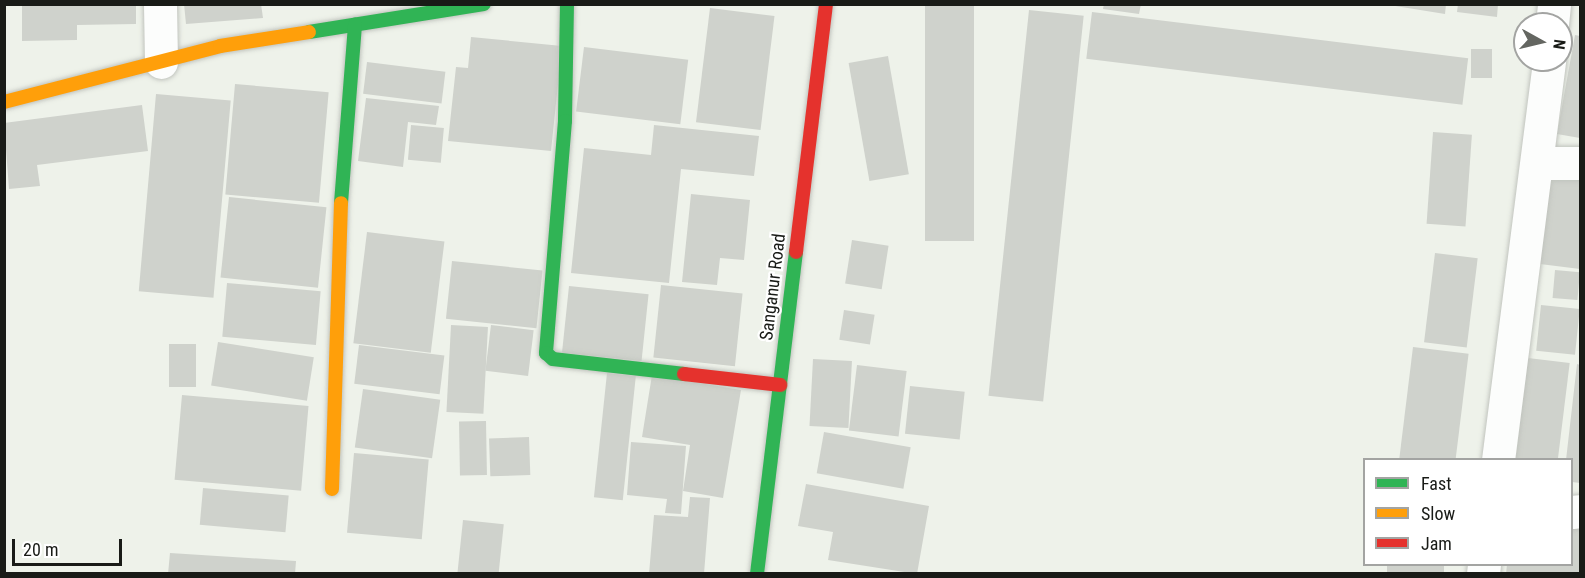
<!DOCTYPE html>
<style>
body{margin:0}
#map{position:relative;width:1585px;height:578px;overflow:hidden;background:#eef2ea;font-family:"Roboto Condensed",sans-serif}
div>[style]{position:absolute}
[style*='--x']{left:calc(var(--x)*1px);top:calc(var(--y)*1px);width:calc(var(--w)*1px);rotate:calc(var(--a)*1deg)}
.building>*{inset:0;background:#cfd2cc;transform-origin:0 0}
.roads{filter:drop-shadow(0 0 2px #c1c4be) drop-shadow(0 0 2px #c1c4be)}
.street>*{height:33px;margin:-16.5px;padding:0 16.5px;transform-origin:16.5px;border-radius:16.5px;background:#fcfdfc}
.fast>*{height:14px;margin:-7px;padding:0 7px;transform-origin:7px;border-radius:7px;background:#30b455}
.slow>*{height:14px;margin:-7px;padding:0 7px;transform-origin:7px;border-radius:7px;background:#ff9f0a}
.jam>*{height:14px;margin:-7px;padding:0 7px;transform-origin:7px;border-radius:7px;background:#e5322d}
span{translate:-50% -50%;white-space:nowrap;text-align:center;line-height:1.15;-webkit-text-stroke:4.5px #fff;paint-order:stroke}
.street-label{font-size:18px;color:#191b17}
.frame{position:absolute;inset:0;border:6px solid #191b17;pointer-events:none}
.legend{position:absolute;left:1363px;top:458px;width:210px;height:108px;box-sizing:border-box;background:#fff;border:2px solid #a3a4a2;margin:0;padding:8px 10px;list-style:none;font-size:18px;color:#191b17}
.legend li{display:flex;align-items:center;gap:12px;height:30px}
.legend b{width:30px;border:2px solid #a3a4a2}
.north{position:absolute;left:1513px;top:12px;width:60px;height:60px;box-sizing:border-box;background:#fff;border:2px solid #a3a4a2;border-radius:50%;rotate:98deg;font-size:16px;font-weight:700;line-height:24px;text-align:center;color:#191b17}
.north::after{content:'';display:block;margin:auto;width:21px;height:27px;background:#646661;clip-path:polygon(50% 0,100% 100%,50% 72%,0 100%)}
.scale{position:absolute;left:12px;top:539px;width:110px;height:27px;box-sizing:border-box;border:3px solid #191b17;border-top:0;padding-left:8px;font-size:18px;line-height:21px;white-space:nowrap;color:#191b17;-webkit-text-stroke:4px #fff;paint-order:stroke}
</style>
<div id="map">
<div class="building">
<div style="clip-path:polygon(22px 4px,136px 4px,136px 24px,77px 25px,77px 40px,22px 41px)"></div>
<div style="clip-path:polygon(184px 4px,261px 4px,263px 18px,186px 24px)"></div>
<div style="left:925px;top:4px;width:49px;height:237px"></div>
<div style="clip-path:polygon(1104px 4px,1141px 4px,1139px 14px,1103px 9px)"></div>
<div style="clip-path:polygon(1383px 4px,1446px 4px,1445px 14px)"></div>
<div style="clip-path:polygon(1458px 4px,1498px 4px,1497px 17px,1457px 12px)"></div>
<div style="left:710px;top:8px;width:65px;height:115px;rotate:7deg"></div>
<div style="left:1029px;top:10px;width:55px;height:388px;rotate:6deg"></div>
<div style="left:1092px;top:12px;width:379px;height:47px;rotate:7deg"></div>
<div style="clip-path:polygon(1575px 35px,1580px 36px,1580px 138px,1557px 134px)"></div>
<div style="clip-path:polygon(471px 37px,562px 46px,551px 151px,448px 141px,456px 67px,468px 68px)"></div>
<div style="left:584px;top:47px;width:105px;height:65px;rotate:7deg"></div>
<div style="left:1471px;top:49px;width:21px;height:29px"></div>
<div style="left:888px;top:56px;width:120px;height:40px;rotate:80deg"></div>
<div style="left:367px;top:62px;width:79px;height:32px;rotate:7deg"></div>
<div style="left:235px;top:84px;width:94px;height:111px;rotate:5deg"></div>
<div style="left:156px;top:94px;width:75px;height:198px;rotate:5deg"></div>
<div style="clip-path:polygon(366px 98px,439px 106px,436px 125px,408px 122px,403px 167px,358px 161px)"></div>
<div style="clip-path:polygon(142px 105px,148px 151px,37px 165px,40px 186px,9px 189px,4px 123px)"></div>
<div style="left:411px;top:125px;width:33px;height:35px;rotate:5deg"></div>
<div style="clip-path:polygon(654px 125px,759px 136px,754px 176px,681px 169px,669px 283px,571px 273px,584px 148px,651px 155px)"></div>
<div style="left:1433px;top:132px;width:39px;height:92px;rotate:4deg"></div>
<div style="clip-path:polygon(1550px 169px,1580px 172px,1580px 269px,1540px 264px)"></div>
<div style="clip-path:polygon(691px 194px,750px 200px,744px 260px,720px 258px,717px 285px,682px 282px)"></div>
<div style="left:229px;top:197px;width:98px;height:81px;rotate:6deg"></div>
<div style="left:367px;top:232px;width:78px;height:112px;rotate:7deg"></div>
<div style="left:852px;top:240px;width:37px;height:44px;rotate:9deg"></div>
<div style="left:1435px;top:253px;width:43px;height:90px;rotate:7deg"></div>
<div style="left:452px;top:261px;width:91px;height:58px;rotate:6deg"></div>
<div style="left:1555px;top:270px;width:25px;height:28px;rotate:5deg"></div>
<div style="left:227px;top:283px;width:94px;height:54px;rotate:5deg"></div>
<div style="left:661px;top:285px;width:82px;height:73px;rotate:6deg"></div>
<div style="left:569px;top:286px;width:80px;height:67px;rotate:6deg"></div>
<div style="left:1541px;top:305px;width:39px;height:46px;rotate:6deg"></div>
<div style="left:844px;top:310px;width:31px;height:30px;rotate:9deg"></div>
<div style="left:451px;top:325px;width:37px;height:87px;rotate:3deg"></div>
<div style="left:491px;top:325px;width:43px;height:46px;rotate:7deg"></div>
<div style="left:218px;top:342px;width:97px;height:44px;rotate:9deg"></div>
<div style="left:169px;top:344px;width:27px;height:43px"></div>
<div style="left:359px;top:345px;width:86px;height:39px;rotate:7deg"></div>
<div style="left:1413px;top:347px;width:56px;height:114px;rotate:7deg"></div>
<div style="left:1528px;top:358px;width:42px;height:102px;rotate:7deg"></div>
<div style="left:813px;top:359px;width:39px;height:67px;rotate:3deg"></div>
<div style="clip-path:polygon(1577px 364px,1580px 365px,1580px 483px,1572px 482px,1572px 460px,1566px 460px)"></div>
<div style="left:857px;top:365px;width:50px;height:66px;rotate:7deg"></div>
<div style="left:607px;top:373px;width:29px;height:125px;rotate:6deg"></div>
<div style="clip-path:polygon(652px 375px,741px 390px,723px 498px,683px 491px,690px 445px,642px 437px)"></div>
<div style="left:910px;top:386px;width:55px;height:48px;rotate:6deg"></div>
<div style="left:363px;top:389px;width:78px;height:59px;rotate:8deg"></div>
<div style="left:182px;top:395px;width:127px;height:85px;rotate:5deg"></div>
<div style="left:486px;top:421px;width:54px;height:27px;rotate:89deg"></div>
<div style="left:824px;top:432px;width:88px;height:42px;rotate:10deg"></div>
<div style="left:529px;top:437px;width:38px;height:40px;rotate:88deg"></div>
<div style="clip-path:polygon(631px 442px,686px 446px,681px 514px,665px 513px,667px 499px,627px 495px)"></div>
<div style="left:354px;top:453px;width:75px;height:80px;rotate:5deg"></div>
<div style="clip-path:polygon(806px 484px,929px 506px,917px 574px,828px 560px,833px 532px,798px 526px)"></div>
<div style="left:203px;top:488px;width:86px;height:37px;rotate:5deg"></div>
<div style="clip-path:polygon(690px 497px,710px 498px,704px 574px,649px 574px,654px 515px,688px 517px)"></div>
<div style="left:463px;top:520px;width:41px;height:54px;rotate:6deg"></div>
<div style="clip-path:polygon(1572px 520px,1580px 521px,1579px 574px,1506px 574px,1507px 564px,1572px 564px)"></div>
<div style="clip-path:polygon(170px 553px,296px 561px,295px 574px,168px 574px)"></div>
<div style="left:1387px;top:564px;width:57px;height:10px"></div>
</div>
<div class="roads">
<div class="street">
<div style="--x:160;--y:4;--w:58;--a:89"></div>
<div style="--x:1552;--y:24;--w:20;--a:-84"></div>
<div style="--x:1539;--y:163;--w:41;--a:0"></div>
<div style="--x:1498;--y:460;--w:403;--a:-82.7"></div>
<div style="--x:1572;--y:512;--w:8;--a:-7"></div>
<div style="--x:1483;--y:574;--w:10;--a:-84"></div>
</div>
<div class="fast">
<div style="--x:567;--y:4;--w:117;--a:91"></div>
<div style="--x:565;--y:121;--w:233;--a:94.7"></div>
<div style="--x:546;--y:353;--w:9;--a:41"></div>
<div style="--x:553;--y:359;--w:132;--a:6.5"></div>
<div style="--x:309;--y:32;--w:177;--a:-9.1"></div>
<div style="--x:341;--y:203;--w:179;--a:-85.5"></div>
<div style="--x:757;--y:574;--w:324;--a:-83.1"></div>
</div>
<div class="slow">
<div style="--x:4;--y:102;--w:223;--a:-14.5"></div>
<div style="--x:220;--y:46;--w:90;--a:-8.9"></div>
<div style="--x:332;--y:489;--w:286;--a:-88.2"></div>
</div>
<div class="jam">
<div style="--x:796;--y:252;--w:250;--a:-83.1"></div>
<div style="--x:684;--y:374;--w:97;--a:6.5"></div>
</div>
</div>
<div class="street-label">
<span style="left:773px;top:287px;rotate:-83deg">Sanganur Road</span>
</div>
<div class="frame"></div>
<ul class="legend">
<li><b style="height:8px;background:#30b455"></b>Fast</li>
<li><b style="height:8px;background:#ff9f0a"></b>Slow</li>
<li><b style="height:8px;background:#e5322d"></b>Jam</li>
</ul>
<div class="north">N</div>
<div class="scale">20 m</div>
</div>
